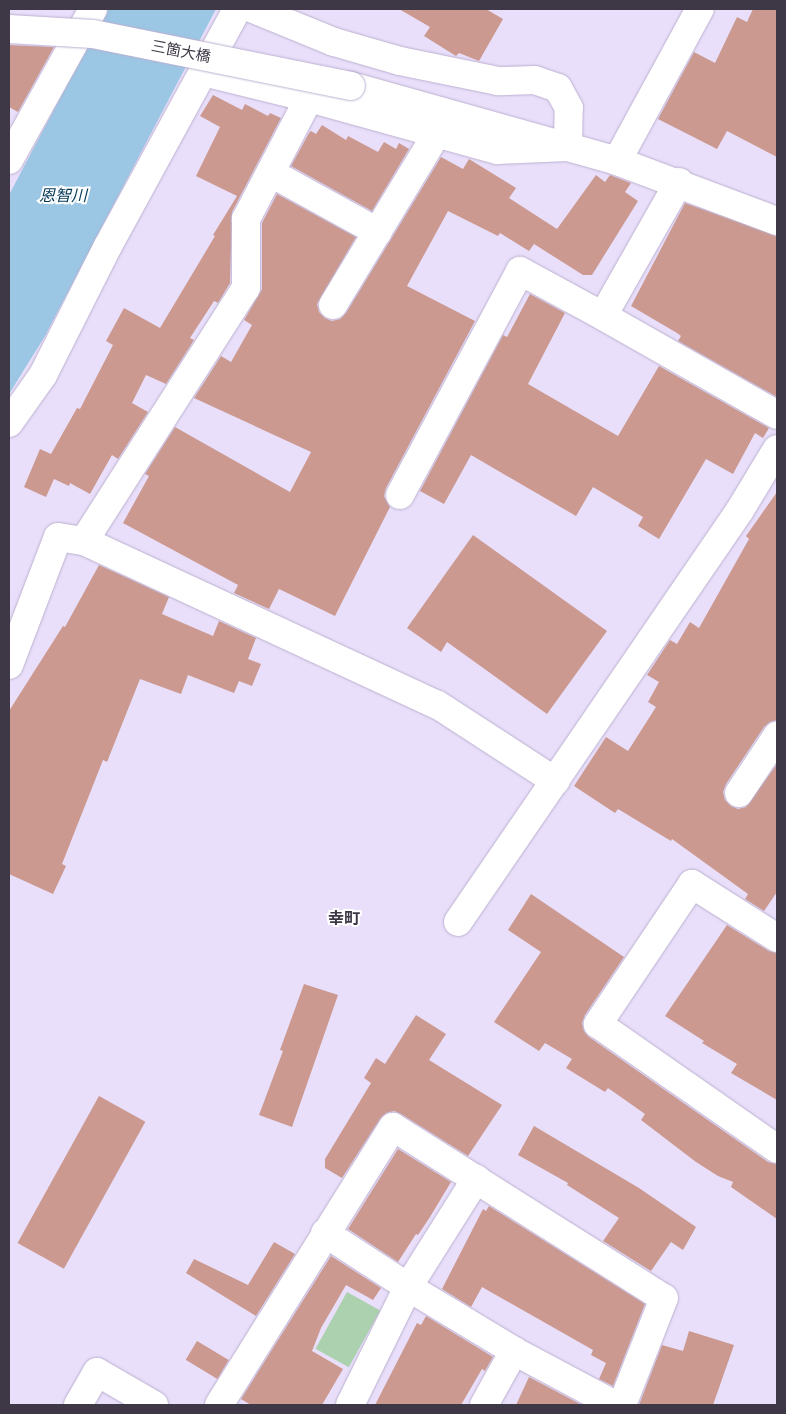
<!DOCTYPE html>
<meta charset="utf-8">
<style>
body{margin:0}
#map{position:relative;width:786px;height:1414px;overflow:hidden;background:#e9dffa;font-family:Montserrat,"Noto Sans JP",sans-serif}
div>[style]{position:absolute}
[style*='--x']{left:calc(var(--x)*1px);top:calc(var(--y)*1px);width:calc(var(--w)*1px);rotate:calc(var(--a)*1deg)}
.green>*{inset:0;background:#acd1af;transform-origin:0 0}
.water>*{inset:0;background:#9bc6e4}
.building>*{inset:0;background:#cb998f;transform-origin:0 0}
.roads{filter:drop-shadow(0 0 1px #bcb0d0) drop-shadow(0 0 1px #bcb0d0)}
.minor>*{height:28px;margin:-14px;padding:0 14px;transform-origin:14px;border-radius:14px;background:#fff}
.tertiary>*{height:28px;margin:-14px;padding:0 14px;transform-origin:14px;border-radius:14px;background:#fff}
.bridges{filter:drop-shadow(0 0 1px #bcb0d0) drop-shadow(0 0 1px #bcb0d0)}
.tertiary-bridge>*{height:28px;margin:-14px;padding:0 14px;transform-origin:14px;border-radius:14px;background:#fff}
span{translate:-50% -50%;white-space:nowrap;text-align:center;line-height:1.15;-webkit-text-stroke:4px #fff;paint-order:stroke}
.street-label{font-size:15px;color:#3e3846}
.water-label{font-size:16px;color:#003855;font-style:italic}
.neighbourhood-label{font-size:16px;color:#3e3846;font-weight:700}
.frame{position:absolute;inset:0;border:10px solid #3e3846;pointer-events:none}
</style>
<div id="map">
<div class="green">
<div style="left:347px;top:1292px;width:38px;height:65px;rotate:29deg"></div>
</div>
<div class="water">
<div style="clip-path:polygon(107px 9px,216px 9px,45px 336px,9px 394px,9px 195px)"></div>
</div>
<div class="building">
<div style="clip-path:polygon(399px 9px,486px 9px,503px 19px,479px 61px,459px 53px,456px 56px,424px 36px,430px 27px)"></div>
<div style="clip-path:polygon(753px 9px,777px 9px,777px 157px,727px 131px,717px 149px,658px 119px,694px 52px,715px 63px,737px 17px,747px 22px)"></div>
<div style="clip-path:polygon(9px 45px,54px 47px,18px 112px,9px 107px)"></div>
<div style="clip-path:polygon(213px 95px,242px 110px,245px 104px,268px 116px,270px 113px,281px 118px,232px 212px,230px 283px,218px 303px,214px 301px,190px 338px,194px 340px,166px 384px,146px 375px,132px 403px,148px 412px,118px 459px,112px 455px,90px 494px,70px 483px,69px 486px,54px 479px,46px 497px,24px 487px,40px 449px,51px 454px,77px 408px,80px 409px,113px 345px,106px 341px,124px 308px,160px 328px,215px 236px,213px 235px,237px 196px,196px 176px,220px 127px,200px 116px)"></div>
<div style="clip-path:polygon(322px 125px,346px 140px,348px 136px,378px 152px,384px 142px,396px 149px,399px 143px,409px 149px,372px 211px,291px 166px,309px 133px,311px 131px,316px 134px)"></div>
<div style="clip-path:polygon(441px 157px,463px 169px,469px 159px,516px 188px,509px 198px,557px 229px,596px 175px,605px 182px,610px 175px,631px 183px,625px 192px,638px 201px,592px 275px,583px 275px,534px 244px,529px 251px,500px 233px,498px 236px,448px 211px,407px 286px,475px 321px,386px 488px,384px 496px,390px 507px,335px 616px,279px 589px,269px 609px,234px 593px,238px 585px,123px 523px,149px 476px,145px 474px,175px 427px,290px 492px,311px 452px,194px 398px,221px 356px,231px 362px,252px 325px,244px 320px,262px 289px,262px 223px,277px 194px,356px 237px,317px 304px,319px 312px,325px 318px,332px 321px,340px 319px,346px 313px)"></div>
<div style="clip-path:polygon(685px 203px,777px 236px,777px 397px,678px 341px,681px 336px,677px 333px,631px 306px)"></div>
<div style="clip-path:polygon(530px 294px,565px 313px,528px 384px,618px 436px,659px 366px,769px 428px,763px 438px,755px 433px,733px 474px,706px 459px,659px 539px,638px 526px,643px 517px,593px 487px,576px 516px,471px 455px,444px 504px,420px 491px,503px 335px,507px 337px)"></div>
<div style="clip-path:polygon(777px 492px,777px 720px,770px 722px,764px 727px,726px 784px,723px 792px,725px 800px,731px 806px,738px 809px,746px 807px,777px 764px,777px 892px,764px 911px,745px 899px,748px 894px,672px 839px,671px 841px,618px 809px,615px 813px,574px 786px,606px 737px,628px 751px,656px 707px,648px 702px,659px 682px,647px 675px,670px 640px,677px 644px,690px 622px,699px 628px,749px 539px,746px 536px)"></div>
<div style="clip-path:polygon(473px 535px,607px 631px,547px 714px,447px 642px,441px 652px,407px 628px)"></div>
<div style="clip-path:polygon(99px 565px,169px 597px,162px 614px,213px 636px,219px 621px,256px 638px,248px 659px,261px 664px,252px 686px,239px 681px,234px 693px,188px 675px,181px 694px,140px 679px,107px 762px,103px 760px,62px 864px,66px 866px,53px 894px,9px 874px,9px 711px,63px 626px,65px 627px)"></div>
<div style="clip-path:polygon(531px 894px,624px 957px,585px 1015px,582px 1023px,584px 1031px,589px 1037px,768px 1162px,777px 1164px,777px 1219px,731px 1187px,733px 1182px,718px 1176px,696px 1162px,641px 1120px,645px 1114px,608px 1088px,605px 1092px,566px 1068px,572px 1059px,545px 1043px,539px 1051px,494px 1022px,541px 952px,508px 930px)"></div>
<div style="clip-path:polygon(727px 925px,769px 951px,777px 953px,777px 1100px,731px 1073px,737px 1064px,702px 1043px,704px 1041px,665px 1016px)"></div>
<div style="clip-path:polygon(304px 984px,338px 995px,292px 1127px,259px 1115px,283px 1051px,280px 1050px)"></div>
<div style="clip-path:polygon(416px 1015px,446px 1034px,429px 1060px,502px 1105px,468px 1156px,401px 1114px,394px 1111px,386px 1113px,380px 1119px,342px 1178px,325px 1168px,325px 1159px,371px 1083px,364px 1078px,376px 1058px,385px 1064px)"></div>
<div style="left:99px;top:1096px;width:53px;height:168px;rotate:29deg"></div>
<div style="clip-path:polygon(534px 1126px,639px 1188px,696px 1227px,683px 1250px,671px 1242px,651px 1271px,603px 1241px,619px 1218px,567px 1185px,568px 1183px,518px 1155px)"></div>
<div style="clip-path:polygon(398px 1149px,451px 1182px,430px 1217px,418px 1235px,416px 1234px,398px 1262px,348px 1229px)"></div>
<div style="clip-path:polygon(489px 1206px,645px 1304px,613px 1386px,599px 1379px,606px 1363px,591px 1355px,593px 1350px,482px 1287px,471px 1307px,442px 1289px,483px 1209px,486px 1211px)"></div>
<div style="clip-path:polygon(274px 1242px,295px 1254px,256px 1316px,186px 1273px,194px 1259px,248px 1285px)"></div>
<div style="clip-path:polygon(331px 1256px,381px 1288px,373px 1300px,346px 1285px,321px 1328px,312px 1351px,343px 1369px,322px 1405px,251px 1405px,241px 1399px)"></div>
<div style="clip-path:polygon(426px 1316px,493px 1357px,485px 1371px,482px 1369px,461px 1405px,375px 1405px,417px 1323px,421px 1325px)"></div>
<div style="clip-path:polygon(689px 1331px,734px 1345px,713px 1405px,639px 1405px,662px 1345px,683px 1351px)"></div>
<div style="left:197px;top:1341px;width:37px;height:22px;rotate:31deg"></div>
<div style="clip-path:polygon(529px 1377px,582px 1405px,516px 1405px)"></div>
</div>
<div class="roads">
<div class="minor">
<div style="--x:203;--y:72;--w:109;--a:13.8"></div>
<div style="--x:309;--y:98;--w:195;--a:15.5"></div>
<div style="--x:497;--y:150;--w:71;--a:-2.4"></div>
<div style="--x:568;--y:147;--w:39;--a:-89"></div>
<div style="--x:569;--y:108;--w:23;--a:-119"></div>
<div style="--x:558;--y:88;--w:24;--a:-161"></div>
<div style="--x:535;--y:80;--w:37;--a:178"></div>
<div style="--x:498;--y:81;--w:100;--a:-168.5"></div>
<div style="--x:400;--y:61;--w:69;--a:-163.9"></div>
<div style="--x:334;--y:42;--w:87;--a:-157.8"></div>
<div style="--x:9;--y:160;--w:173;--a:-60.9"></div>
<div style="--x:617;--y:161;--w:173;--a:-61.4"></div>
<div style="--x:271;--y:173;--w:122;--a:28.9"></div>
<div style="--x:679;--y:182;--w:154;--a:119.6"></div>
<div style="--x:603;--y:316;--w:200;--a:29.6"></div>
<div style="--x:333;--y:305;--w:201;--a:-58.8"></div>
<div style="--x:9;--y:423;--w:59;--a:-54.7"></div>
<div style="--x:43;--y:375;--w:144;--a:-63.3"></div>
<div style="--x:108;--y:246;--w:270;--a:-61.4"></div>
<div style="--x:400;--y:495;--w:254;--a:-61.8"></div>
<div style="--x:520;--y:271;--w:94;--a:28.5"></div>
<div style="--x:84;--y:541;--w:300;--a:-57.4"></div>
<div style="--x:246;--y:288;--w:69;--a:-90"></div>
<div style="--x:246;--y:219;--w:136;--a:-62.5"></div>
<div style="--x:9;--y:665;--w:137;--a:-69.1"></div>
<div style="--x:58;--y:537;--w:26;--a:9"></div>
<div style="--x:84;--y:541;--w:390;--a:24.9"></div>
<div style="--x:438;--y:705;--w:140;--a:33"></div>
<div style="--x:739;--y:793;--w:69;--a:-56.3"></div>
<div style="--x:458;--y:922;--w:499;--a:-55.6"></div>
<div style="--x:740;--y:510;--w:71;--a:-58.8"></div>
<div style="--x:777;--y:938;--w:101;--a:-147.6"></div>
<div style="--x:692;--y:884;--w:169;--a:123.9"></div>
<div style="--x:598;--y:1024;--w:218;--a:34.9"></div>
<div style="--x:325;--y:1233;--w:99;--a:33"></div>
<div style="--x:408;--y:1287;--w:124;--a:31.1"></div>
<div style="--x:514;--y:1351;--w:115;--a:28.1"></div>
<div style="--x:78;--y:1405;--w:38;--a:-60"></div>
<div style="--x:97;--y:1372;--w:66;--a:30.1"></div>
<div style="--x:219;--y:1405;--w:328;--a:-58"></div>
<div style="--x:393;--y:1127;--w:320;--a:32.3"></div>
<div style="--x:664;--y:1298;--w:115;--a:111.4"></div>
<div style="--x:350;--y:1405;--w:131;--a:-63.8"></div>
<div style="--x:408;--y:1287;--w:128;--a:-57.8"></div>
<div style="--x:484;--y:1405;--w:62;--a:-60.9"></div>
</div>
<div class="tertiary">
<div style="--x:351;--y:86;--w:276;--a:15.7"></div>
<div style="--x:617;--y:161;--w:171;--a:20.6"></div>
</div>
</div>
<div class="bridges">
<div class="tertiary-bridge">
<div style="--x:9;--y:29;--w:84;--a:3.4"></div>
<div style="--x:93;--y:34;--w:263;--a:11.4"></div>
</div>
</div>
<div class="street-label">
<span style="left:181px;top:51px;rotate:11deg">三箇大橋</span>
</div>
<div class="water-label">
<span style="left:63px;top:196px">恩智川</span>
</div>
<div class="neighbourhood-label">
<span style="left:344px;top:919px">幸町</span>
</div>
<div class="frame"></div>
</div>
